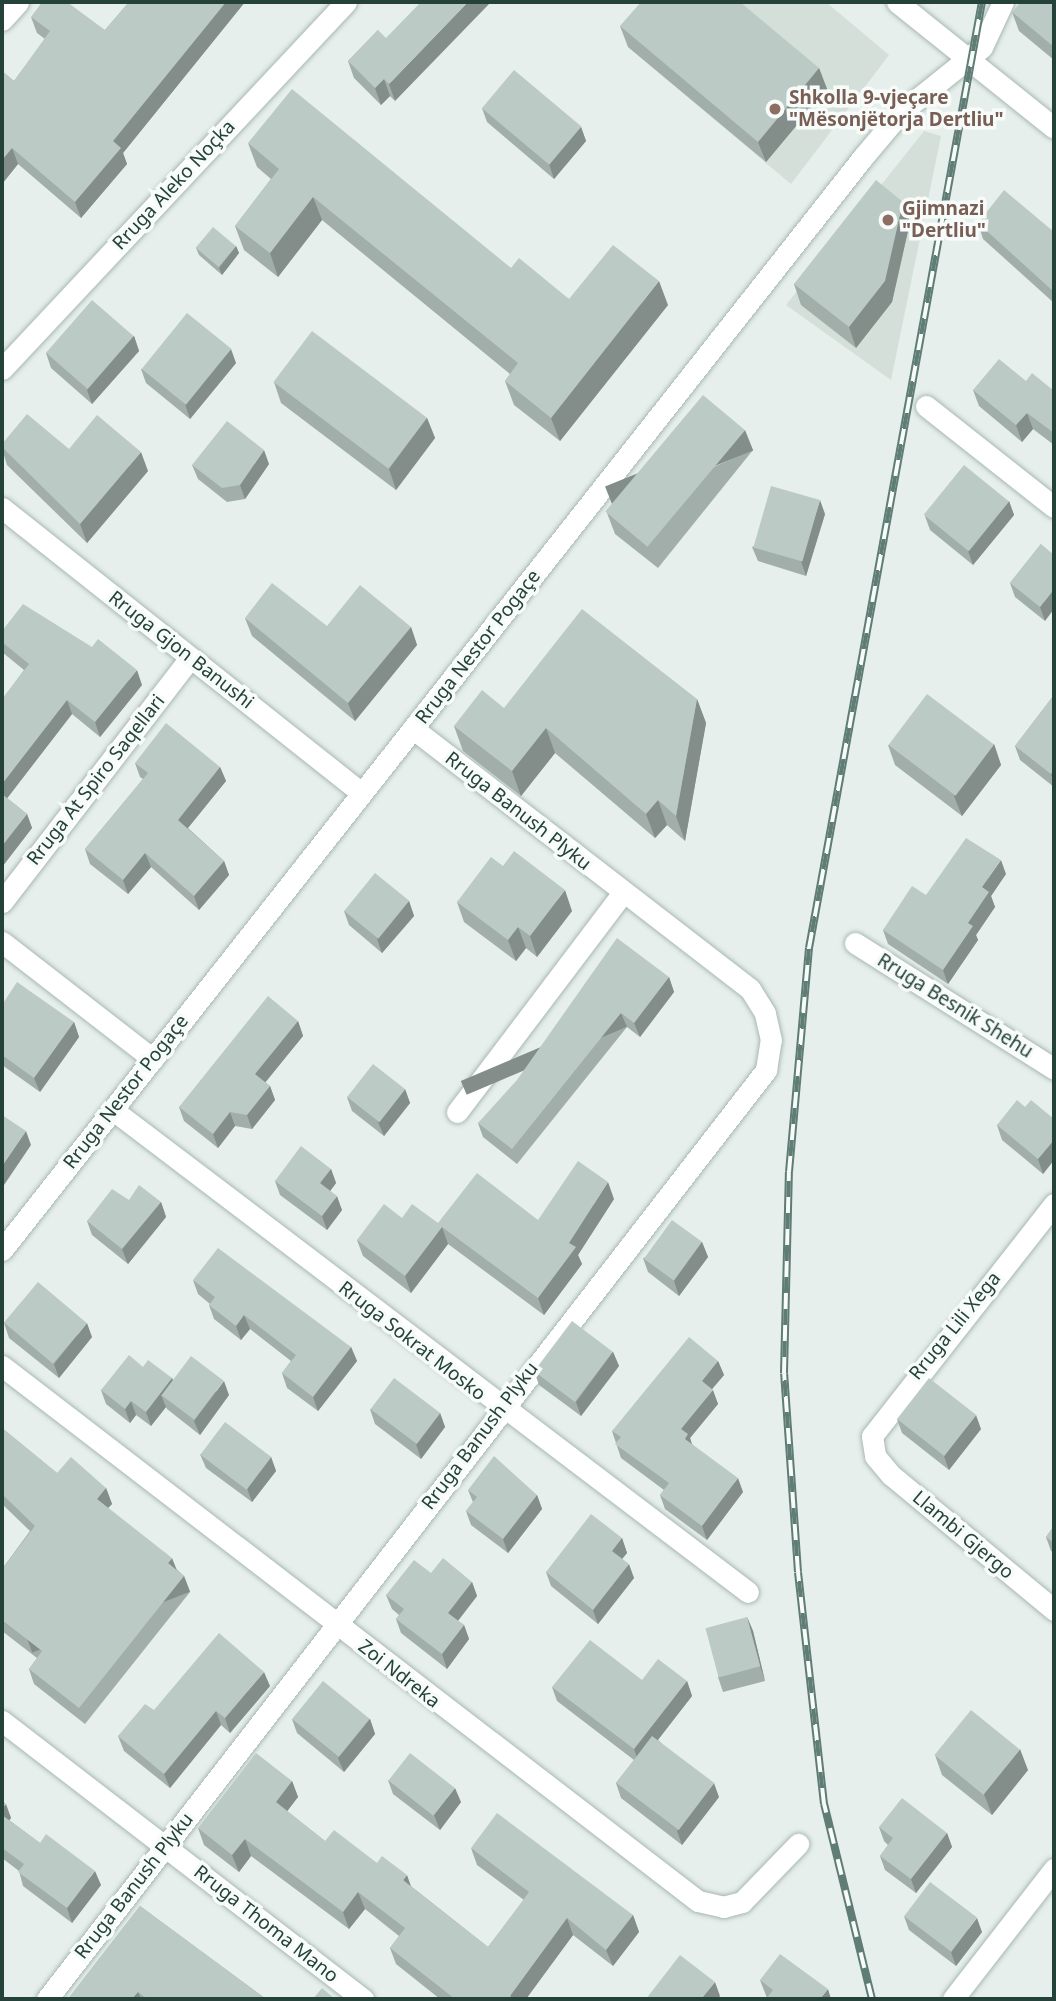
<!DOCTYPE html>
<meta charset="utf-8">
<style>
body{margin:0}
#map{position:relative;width:1056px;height:2001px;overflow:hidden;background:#e6efeb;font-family:"Noto Sans",sans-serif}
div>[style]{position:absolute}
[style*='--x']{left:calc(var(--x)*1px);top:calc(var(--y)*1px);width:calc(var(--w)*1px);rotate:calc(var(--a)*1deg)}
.built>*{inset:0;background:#d4dfda}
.roads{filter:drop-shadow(0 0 2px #a8b8b2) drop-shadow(0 0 2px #a8b8b2)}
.minor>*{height:21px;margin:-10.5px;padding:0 10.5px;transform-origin:10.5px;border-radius:10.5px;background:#fff}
.rail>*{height:8px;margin-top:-4px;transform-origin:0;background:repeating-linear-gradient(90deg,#f7fbf9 0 16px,#5f7d75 0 32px);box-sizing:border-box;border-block:2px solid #5f7d75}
.wall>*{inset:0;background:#a1aea9}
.shaded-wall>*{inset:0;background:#838d89;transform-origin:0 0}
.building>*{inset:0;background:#bbcac4;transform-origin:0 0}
.dots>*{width:19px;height:19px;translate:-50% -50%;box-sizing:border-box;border:4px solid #f7fbf9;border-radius:50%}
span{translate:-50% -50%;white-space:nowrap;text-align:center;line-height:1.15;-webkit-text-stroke:7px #f7fbf9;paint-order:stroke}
.education-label{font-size:19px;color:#785e54;font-weight:700}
.left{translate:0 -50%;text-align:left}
.street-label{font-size:19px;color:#24423a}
.frame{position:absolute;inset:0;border:4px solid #24423a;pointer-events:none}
</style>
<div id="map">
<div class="built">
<div style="clip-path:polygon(665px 2px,826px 2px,889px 55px,791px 184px,628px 47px)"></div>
<div style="clip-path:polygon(924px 131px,941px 136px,891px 380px,786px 305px)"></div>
</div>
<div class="roads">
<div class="minor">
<div style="--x:897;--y:2;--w:201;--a:38.7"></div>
<div style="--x:2;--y:20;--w:24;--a:-48"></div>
<div style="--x:2;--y:369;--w:503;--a:-46.85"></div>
<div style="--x:926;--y:406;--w:163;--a:38.3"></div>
<div style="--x:2;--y:508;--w:457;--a:38.4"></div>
<div style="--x:2;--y:902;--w:308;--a:-52.4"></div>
<div style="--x:2;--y:942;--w:191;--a:37.8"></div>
<div style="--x:855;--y:943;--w:236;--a:32.3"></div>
<div style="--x:113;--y:1110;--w:797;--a:37.2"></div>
<div style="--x:457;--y:1112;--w:273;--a:-52.9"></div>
<div style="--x:1054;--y:1204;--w:295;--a:128.1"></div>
<div style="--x:872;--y:1436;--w:20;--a:81"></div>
<div style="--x:875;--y:1456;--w:25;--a:50"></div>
<div style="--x:891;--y:1475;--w:212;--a:39.6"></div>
<div style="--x:2;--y:1250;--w:1391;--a:-51.77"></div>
<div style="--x:863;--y:157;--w:57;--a:-49.9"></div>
<div style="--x:900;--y:113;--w:105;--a:-38.8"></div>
<div style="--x:982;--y:47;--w:50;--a:-65"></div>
<div style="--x:2;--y:1366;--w:878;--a:37.55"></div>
<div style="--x:698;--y:1901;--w:26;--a:13"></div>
<div style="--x:723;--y:1907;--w:20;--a:-15"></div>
<div style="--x:742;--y:1902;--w:81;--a:-46"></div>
<div style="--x:2;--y:1721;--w:456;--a:37.6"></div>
<div style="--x:47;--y:1999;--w:1175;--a:-52.26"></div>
<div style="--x:766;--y:1070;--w:30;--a:-81"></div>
<div style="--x:771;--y:1040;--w:28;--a:-103"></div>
<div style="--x:765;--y:1013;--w:28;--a:-122"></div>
<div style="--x:750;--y:989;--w:426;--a:-142.3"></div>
<div style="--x:953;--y:1999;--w:165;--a:-52.2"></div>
</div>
</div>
<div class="rail">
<div style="--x:872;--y:1999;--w:201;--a:-103.8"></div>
<div style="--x:824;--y:1804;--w:233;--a:-96.4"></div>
<div style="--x:798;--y:1572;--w:199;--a:-94"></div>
<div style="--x:784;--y:1373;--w:201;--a:-88.6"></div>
<div style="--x:789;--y:1172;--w:225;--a:-84.9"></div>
<div style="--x:809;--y:948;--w:962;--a:-79.64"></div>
</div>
<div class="wall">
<div style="clip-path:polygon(129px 2px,245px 2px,123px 153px,127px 164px,81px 218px,18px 164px,2px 184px,2px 71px,14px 81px,45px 39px,37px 33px,31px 17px,105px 30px)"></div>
<div style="clip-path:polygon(1054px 2px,1054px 60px,1019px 31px,1012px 12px)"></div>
<div style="clip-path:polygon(620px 26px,819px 68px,827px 89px,766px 162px,628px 47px)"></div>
<div style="clip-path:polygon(378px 30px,395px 101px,390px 96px,381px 105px,354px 78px,348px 61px)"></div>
<div style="clip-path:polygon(482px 108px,581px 127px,586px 141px,554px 179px,487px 122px)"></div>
<div style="clip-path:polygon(248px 143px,511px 268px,569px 299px,668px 305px,560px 441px,514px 405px,505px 381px,510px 374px,322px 220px,278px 277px,244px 250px,235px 226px,271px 179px,257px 167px)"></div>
<div style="clip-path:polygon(903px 202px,910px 222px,892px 302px,856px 348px,801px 305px,794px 284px)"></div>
<div style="clip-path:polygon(978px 223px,1054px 232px,1054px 303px,983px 239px)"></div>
<div style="clip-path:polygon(236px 246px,239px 253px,222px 275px,199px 255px,196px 248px)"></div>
<div style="clip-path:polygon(134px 336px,139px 351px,92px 404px,51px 368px,46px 353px)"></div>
<div style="clip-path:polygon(236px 363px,190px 419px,146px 383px,141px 369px)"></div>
<div style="clip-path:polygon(1026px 381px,1054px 391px,1054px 445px,1033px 429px,1022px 442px,979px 406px,973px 390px)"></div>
<div style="clip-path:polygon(274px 382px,427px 418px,435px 438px,396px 490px,281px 403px)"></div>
<div style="clip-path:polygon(2px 444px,69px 449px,148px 471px,87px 543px,7px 465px,2px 449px)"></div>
<div style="clip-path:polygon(753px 450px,658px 568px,615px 534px,607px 513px)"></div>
<div style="clip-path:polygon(269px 464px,245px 499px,227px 502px,198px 479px,192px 465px)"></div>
<div style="clip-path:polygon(1009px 501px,1014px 515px,973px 565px,930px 530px,925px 516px)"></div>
<div style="clip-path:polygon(825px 514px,806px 576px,758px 561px,752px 547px)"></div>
<div style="clip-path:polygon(1041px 544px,1045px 621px,1015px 597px,1010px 583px)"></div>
<div style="clip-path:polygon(245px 618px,327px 626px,411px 627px,417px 645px,355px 721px,252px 636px)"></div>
<div style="clip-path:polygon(2px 631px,142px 685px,100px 737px,72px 714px,7px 798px,27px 814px,32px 828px,2px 867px,2px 700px,24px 670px,2px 652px)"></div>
<div style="clip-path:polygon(1054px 695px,1054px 787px,1020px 760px,1015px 746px)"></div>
<div style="clip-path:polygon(697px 699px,706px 723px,685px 841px,667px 825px,655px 838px,555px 753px,521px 796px,463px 751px,454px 726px,504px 708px)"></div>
<div style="clip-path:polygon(994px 744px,1001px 765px,962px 816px,895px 765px,888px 745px)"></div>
<div style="clip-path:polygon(135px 763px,220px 767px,226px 781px,188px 828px,224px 861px,229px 875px,199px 910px,151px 867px,128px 894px,90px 864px,85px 849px,143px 779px,140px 777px)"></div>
<div style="clip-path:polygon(503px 866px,572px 911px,537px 957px,526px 948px,516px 961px,464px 922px,457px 902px)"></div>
<div style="clip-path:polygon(1006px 874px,991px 896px,995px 907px,976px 935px,978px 940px,948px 984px,888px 944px,883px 930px,926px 895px)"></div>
<div style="clip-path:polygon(409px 901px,414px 916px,382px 953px,349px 925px,344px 911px)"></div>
<div style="clip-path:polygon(669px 977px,674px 992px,640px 1037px,627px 1027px,517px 1164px,483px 1137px,478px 1123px)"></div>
<div style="clip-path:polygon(2px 1005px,74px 1022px,79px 1037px,40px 1092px,2px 1065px)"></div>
<div style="clip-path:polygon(298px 1021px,303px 1036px,265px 1082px,270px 1086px,275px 1100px,252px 1129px,235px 1126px,218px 1148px,184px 1121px,179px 1107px)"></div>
<div style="clip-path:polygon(405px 1089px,410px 1103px,384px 1136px,352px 1111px,347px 1097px)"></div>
<div style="clip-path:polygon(1025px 1107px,1054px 1119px,1054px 1160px,1043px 1174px,1002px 1140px,997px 1125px)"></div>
<div style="clip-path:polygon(331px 1169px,336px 1183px,330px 1191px,342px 1210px,327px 1230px,280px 1195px,275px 1181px)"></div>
<div style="clip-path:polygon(614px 1199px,578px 1255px,582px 1264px,544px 1315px,448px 1244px,411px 1293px,363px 1256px,357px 1240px,402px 1218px,438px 1223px,538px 1220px)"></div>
<div style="clip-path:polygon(129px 1200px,161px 1202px,166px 1217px,128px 1264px,92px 1235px,87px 1221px)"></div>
<div style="clip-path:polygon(702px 1242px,708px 1257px,679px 1296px,648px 1272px,643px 1258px)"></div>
<div style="clip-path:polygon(193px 1280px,351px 1347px,357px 1361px,318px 1411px,287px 1388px,282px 1373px,291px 1361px,250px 1329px,241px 1340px,214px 1319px,209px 1305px,210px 1304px,198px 1294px)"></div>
<div style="clip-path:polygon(4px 1323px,92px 1337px,59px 1378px,9px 1338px)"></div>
<div style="clip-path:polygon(613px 1352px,619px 1366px,581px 1416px,539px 1385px,534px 1371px)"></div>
<div style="clip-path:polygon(718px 1361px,724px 1375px,712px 1389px,718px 1404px,690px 1438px,692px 1444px,743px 1492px,707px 1540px,665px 1509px,660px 1495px,664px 1490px,621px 1458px,612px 1431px)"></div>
<div style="clip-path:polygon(143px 1367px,172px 1378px,173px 1380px,229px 1395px,200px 1435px,167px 1409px,166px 1407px,151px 1426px,136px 1415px,130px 1423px,106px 1404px,101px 1390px)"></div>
<div style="clip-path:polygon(370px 1409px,440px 1413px,445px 1427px,421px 1459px,375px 1424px)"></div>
<div style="clip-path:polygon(897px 1419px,981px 1429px,949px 1470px,902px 1433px)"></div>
<div style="clip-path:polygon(2px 1428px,57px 1473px,106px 1488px,112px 1504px,108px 1508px,184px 1576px,190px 1592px,85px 1724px,34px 1684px,29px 1669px,37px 1658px,2px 1631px,2px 1569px,30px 1531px,2px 1504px)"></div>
<div style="clip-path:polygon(200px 1454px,271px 1457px,276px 1471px,252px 1502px,206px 1468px)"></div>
<div style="clip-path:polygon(468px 1490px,537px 1495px,542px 1509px,508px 1553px,471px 1525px,466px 1511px,473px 1502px)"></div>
<div style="clip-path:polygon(1054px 1526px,1054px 1553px,1051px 1551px,1046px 1537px)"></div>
<div style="clip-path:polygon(622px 1538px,627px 1553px,622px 1559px,634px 1578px,598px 1624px,551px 1586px,546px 1572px)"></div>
<div style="clip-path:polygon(431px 1573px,472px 1582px,477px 1596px,458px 1621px,464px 1625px,469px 1639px,447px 1669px,401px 1633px,396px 1619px,399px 1615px,392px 1609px,386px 1595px)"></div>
<div style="clip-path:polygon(747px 1617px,753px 1631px,765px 1681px,723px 1692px,718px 1677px)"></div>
<div style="clip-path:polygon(642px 1680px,687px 1681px,692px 1696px,658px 1740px,719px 1797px,682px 1845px,621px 1798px,616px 1783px,634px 1760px,557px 1701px,552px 1687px)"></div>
<div style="clip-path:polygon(270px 1686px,230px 1733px,221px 1725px,170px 1788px,124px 1751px,118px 1736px,154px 1710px)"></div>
<div style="clip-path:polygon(292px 1719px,370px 1719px,375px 1734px,344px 1772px,297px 1733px)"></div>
<div style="clip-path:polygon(935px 1755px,1028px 1770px,992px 1815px,942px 1775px)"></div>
<div style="clip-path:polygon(388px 1780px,461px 1802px,440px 1830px,393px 1794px)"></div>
<div style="clip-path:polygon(292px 1781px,298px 1797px,287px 1811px,325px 1841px,377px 1863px,412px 1887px,488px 1947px,524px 1900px,477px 1865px,471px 1848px,633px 1915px,639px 1932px,613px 1966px,573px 1935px,526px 1999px,440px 1999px,396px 1964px,390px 1948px,399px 1936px,365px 1909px,349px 1929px,251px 1856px,239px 1872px,204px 1845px,198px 1828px)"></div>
<div style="clip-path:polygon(2px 1800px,11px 1818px,9px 1820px,40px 1843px,101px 1885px,72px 1923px,23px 1886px,19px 1871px,2px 1858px)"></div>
<div style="clip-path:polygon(879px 1827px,947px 1833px,952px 1847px,916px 1893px,885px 1870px,880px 1856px,888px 1845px,884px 1841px)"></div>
<div style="clip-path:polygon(140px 1906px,266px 1999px,68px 1999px)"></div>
<div style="clip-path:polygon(904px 1916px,982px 1932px,956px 1966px,909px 1930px)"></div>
<div style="clip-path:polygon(760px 1980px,831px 1999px,767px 1998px)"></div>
</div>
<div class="shaded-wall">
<div style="clip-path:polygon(226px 2px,245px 2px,123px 153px,127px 164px,81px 218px,75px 202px,113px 141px)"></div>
<div style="clip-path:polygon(468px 2px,491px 2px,395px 101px,389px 84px)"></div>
<div style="clip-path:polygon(819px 68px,827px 89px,766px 162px,758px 142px)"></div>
<div style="clip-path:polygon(384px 79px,390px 96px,381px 105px,375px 88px)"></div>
<div style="clip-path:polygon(581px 127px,586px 141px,554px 179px,549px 164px)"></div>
<div style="clip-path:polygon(12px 148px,18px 164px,2px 184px,2px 160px)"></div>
<div style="clip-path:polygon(313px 197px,322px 220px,278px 277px,270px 253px)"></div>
<div style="clip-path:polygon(903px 202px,910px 222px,892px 302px,856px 348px,849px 327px)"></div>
<div style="clip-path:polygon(236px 246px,239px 253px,222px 275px,219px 268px)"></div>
<div style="clip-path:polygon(659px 281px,668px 305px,560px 441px,551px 418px)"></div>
<div style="clip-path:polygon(134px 336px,139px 351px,92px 404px,87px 390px)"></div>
<div style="clip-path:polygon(231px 349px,236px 363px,190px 419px,185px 404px)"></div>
<div style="clip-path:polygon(1027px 413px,1033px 429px,1022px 442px,1016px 425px)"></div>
<div style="clip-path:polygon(427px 418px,435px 438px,396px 490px,389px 469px)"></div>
<div style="left:745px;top:430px;width:22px;height:151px;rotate:68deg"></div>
<div style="clip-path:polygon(264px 450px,269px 464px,245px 499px,240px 485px)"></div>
<div style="clip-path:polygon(141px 452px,148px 471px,87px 543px,80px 524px)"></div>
<div style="clip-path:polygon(820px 500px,825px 514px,806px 576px,801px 561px)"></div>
<div style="clip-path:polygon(1009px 501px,1014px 515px,973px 565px,968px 551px)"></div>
<div style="clip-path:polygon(1054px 589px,1054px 609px,1045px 621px,1040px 607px)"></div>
<div style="clip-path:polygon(411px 627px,417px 645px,355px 721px,348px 703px)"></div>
<div style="clip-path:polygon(137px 670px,142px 685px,100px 737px,95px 722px)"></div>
<div style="clip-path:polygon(697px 699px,706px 723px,685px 841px,676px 816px)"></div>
<div style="clip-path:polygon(67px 700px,72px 714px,2px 805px,2px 784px)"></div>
<div style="clip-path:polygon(546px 728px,555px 753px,521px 796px,512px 771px)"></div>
<div style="clip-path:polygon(994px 744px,1001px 765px,962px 816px,954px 796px)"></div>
<div style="clip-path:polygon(220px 767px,226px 781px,183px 834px,178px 820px)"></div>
<div style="clip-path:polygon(1054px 770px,1054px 783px,1051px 774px)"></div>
<div style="clip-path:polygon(658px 800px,667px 825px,655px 838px,646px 814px)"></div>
<div style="clip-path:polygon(27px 814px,32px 828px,2px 867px,2px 846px)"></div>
<div style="clip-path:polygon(145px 853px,151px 867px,128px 894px,123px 880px)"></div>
<div style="clip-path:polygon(1001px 860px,1006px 874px,991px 896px,995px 907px,976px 935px,978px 940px,948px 984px,943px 970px,968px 923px,982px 887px)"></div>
<div style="clip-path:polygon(224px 861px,229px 875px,199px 910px,194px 896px)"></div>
<div style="clip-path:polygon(565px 890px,572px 911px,537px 957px,530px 936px)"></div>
<div style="clip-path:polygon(409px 901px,414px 916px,382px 953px,377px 939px)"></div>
<div style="clip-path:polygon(518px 927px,526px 948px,516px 961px,508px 940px)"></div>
<div style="clip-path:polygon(669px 977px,674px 992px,640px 1037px,634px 1023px)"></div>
<div style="left:621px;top:1013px;width:15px;height:174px;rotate:67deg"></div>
<div style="clip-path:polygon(298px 1021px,303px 1036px,260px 1089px,255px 1074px)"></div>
<div style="clip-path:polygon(74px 1022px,79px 1037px,40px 1092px,34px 1078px)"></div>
<div style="clip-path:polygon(270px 1086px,275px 1100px,252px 1129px,247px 1115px)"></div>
<div style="clip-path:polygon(405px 1089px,410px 1103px,384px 1136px,378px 1122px)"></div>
<div style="clip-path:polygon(230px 1112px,235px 1126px,218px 1148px,213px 1134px)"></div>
<div style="clip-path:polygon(26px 1131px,31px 1145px,2px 1188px,2px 1166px)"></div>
<div style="clip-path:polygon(1054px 1140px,1054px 1160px,1043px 1174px,1038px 1159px)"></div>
<div style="clip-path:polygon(331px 1169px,336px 1183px,325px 1198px,320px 1183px)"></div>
<div style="clip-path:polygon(608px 1182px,614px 1199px,578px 1255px,582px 1264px,544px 1315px,538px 1298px,569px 1243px)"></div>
<div style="clip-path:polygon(337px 1196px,342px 1210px,327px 1230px,322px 1216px)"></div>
<div style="clip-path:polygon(161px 1202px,166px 1217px,128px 1264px,122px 1249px)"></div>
<div style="clip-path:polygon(442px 1227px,448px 1244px,411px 1293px,405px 1276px)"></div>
<div style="clip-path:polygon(702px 1242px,708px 1257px,679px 1296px,674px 1281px)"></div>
<div style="clip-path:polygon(244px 1315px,250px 1329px,241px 1340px,236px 1326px)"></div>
<div style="clip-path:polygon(87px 1323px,92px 1337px,59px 1378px,54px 1364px)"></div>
<div style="clip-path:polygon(351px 1347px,357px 1361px,318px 1411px,313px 1397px)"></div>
<div style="clip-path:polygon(613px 1352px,619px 1366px,581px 1416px,576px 1402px)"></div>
<div style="clip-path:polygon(718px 1361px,724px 1375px,707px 1395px,702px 1381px)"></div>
<div style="clip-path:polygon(172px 1378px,177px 1393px,161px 1395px,166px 1407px,151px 1426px,146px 1412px)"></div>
<div style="clip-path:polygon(224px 1381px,229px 1395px,200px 1435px,194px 1421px)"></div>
<div style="clip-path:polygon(713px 1390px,718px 1404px,690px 1438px,693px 1448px,690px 1453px,681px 1429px)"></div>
<div style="clip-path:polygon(131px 1401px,136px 1415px,130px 1423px,125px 1409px)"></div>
<div style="clip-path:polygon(440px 1413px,445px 1427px,421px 1459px,416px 1444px)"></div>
<div style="clip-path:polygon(976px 1415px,981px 1429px,949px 1470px,944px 1456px)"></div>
<div style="clip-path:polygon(271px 1457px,276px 1471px,252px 1502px,247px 1488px)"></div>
<div style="clip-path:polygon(738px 1478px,743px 1492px,707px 1540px,702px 1526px)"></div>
<div style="clip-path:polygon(106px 1488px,112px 1504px,102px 1514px,97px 1499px)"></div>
<div style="clip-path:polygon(537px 1495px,542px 1509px,508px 1553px,503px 1539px)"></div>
<div style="clip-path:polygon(622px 1538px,627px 1553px,617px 1565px,612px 1551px)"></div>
<div style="clip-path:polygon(172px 1558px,178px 1573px,168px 1563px)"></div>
<div style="clip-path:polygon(629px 1564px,634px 1578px,598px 1624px,593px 1610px)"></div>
<div style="left:184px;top:1576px;width:17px;height:169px;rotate:69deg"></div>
<div style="clip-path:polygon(472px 1582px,477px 1596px,453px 1627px,448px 1613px)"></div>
<div style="clip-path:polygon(747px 1617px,753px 1631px,765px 1681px,760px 1666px)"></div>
<div style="clip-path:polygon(464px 1625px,469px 1639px,447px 1669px,442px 1654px)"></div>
<div style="clip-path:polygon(264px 1672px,270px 1686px,230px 1733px,225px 1718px)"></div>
<div style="clip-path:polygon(687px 1681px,692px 1696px,639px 1764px,634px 1749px)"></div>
<div style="clip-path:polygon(216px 1711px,221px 1725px,170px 1788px,164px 1774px)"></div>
<div style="clip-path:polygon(370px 1719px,375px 1734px,344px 1772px,338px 1758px)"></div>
<div style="clip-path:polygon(1020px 1749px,1028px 1770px,992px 1815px,984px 1794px)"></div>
<div style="clip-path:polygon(292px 1781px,298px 1797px,282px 1818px,276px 1802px)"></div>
<div style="clip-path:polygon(714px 1783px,719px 1797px,682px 1845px,677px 1831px)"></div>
<div style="clip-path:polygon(455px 1788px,461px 1802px,440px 1830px,434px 1815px)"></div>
<div style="clip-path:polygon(6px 1804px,11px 1818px,4px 1827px,2px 1821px,2px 1809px)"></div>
<div style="clip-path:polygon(947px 1833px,952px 1847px,916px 1893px,911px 1879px)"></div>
<div style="clip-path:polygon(245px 1839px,251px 1856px,239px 1872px,232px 1855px)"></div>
<div style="clip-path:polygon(95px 1871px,101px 1885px,72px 1923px,67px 1908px)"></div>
<div style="clip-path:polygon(407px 1875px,413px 1892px,403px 1880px)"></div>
<div style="clip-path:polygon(358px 1892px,365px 1909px,349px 1929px,343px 1912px)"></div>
<div style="clip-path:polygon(633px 1915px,639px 1932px,613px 1966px,606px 1950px)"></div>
<div style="clip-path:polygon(567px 1918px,573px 1935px,526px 1999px,511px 1999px,510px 1996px)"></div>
<div style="clip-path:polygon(977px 1918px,982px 1932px,956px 1966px,951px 1952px)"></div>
<div style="clip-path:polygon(715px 1982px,720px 1996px,718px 1999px,701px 1999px)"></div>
<div style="clip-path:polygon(828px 1989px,831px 1999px,820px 1999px)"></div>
<div style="clip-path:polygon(138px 1992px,141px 1999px,132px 1999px)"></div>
</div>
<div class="building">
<div style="clip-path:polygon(42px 2px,67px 2px,105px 30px,129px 2px,226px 2px,113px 141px,121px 148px,75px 202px,12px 148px,2px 160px,2px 71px,14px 81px,50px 31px,31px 17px)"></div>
<div style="clip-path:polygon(421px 2px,468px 2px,389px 84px,384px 79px,375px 88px,348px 61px,378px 30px,386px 38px)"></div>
<div style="clip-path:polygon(641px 2px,740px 2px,819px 68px,758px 142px,620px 26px)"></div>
<div style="clip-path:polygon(1021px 2px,1054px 2px,1054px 47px,1012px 12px)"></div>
<div style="left:514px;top:70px;width:88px;height:50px;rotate:40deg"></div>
<div style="clip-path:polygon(292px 89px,511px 268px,519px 258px,569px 299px,613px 245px,659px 281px,551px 418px,505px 381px,518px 363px,313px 197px,270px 253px,235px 226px,279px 169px,248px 143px)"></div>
<div style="clip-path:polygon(876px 180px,903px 202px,885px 281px,849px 327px,794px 284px)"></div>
<div style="clip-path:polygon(1004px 190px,1054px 232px,1054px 292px,978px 223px)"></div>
<div style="left:213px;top:227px;width:30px;height:27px;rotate:40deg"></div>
<div style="left:92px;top:300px;width:55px;height:70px;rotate:41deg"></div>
<div style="left:187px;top:313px;width:57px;height:72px;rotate:39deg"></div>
<div style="left:312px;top:331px;width:144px;height:64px;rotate:37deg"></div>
<div style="clip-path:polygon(999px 359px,1026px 381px,1032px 373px,1054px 391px,1054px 433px,1027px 413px,1016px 425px,973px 390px)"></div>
<div style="left:703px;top:395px;width:55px;height:152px;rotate:40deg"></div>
<div style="clip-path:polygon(27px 414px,69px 449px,97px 415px,141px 452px,80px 524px,2px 447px,2px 444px)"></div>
<div style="clip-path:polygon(227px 421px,264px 450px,240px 485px,222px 488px,192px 465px)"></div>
<div style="left:964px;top:465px;width:58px;height:64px;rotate:39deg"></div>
<div style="left:771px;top:486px;width:51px;height:64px;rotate:16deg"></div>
<div style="clip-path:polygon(1041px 544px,1054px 555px,1054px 589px,1040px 607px,1010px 583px)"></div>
<div style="clip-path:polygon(272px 583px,327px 626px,360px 585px,411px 627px,348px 703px,245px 618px)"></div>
<div style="clip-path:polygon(23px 604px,92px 647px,98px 639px,137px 670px,95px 722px,67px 700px,2px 784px,2px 699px,29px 664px,2px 642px,2px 631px)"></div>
<div style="clip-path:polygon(582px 609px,697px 699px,676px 816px,658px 800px,646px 814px,546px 728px,512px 771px,454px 726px,482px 690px,504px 708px)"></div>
<div style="left:927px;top:694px;width:84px;height:64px;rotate:37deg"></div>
<div style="clip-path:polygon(1054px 695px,1054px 770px,1051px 774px,1015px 746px)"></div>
<div style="clip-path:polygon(166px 723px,220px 767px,178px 820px,224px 861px,194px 896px,145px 853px,123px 880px,85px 849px,148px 773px,135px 763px)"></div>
<div style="clip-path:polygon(2px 794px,27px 814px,2px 846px)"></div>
<div style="clip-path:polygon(966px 838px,1001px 860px,982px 887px,989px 892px,968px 923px,973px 926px,943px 970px,883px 930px,912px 886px,926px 895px)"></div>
<div style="clip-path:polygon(514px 851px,565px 890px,530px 936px,518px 927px,508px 940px,457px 902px,491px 857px,503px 866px)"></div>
<div style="left:375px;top:873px;width:44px;height:49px;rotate:39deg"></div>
<div style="clip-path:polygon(617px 938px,669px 977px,634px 1023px,621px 1013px,512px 1149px,478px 1123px,517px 1080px)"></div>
<div style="clip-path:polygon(17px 982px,74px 1022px,34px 1078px,2px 1055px,2px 1005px)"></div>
<div style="clip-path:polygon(268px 996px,298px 1021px,255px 1074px,270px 1086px,247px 1115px,230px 1112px,213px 1134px,179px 1107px)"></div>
<div style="left:373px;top:1064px;width:41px;height:42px;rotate:38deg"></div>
<div style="clip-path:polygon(1017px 1100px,1025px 1107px,1031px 1100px,1054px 1119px,1054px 1140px,1038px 1159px,997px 1125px)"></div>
<div style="clip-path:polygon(2px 1115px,26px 1131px,2px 1166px)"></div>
<div style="clip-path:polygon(301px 1146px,331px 1169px,320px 1183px,337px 1196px,322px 1216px,275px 1181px)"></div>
<div style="clip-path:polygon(578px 1161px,608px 1182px,569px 1243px,576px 1247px,538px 1298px,442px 1227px,405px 1276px,357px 1240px,384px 1204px,402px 1218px,412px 1204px,438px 1223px,477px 1173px,538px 1220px)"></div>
<div style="clip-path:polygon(139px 1185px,161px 1202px,122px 1249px,87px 1221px,112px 1189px,129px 1200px)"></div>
<div style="left:672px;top:1220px;width:37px;height:48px;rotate:36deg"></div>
<div style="clip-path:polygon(218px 1248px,351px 1347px,313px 1397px,282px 1373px,296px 1355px,244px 1315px,236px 1326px,209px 1305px,215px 1297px,193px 1280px)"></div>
<div style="left:38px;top:1282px;width:64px;height:53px;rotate:40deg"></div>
<div style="left:572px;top:1321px;width:51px;height:63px;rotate:37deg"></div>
<div style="clip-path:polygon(689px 1337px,718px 1361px,702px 1381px,713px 1390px,681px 1429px,688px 1434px,685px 1439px,738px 1478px,702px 1526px,660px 1495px,669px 1483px,615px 1444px,621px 1437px,612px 1431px)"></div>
<div style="clip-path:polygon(129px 1355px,143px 1367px,148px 1360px,172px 1378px,146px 1412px,131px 1401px,125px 1409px,101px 1390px)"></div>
<div style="left:191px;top:1356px;width:41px;height:49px;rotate:37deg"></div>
<div style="left:394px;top:1378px;width:58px;height:39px;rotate:37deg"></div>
<div style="left:929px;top:1378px;width:60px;height:52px;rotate:38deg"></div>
<div style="left:225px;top:1422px;width:58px;height:41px;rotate:37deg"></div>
<div style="clip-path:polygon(2px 1428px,57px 1473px,71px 1457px,106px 1488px,97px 1499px,172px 1558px,168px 1563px,184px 1576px,79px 1708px,29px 1669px,42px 1651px,2px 1620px,2px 1569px,35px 1526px,2px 1494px)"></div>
<div style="clip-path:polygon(494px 1456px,537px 1495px,503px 1539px,466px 1511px,477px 1497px,468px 1490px)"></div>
<div style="clip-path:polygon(591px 1514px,622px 1538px,612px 1551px,629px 1564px,593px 1610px,546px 1572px)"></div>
<div style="clip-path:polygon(1054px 1526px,1054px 1543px,1046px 1537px)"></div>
<div style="clip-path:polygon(443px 1558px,472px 1582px,448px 1613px,464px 1625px,442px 1654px,396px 1619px,404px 1609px,386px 1595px,414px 1560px,431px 1573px)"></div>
<div style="left:747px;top:1617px;width:51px;height:43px;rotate:75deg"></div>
<div style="clip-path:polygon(219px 1633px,264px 1672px,225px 1718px,216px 1711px,164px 1774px,118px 1736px,145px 1704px,154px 1710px)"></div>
<div style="clip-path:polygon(590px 1640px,642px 1680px,658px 1659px,687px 1681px,634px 1749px,552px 1687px)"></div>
<div style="left:323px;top:1681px;width:60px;height:49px;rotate:39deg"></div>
<div style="left:971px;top:1710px;width:63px;height:58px;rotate:39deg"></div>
<div style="left:652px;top:1736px;width:78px;height:59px;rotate:37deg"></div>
<div style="clip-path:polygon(256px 1753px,292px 1781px,276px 1802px,325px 1841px,334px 1830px,377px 1863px,382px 1856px,407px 1875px,403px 1880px,488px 1947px,529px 1892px,471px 1848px,497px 1813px,633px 1915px,606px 1950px,567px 1918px,510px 1996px,514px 1999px,455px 1999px,390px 1948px,405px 1928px,358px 1892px,343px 1912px,245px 1839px,232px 1855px,198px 1828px)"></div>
<div style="left:410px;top:1753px;width:57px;height:35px;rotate:38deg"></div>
<div style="clip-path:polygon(902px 1798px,947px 1833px,911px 1879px,880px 1856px,893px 1838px,879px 1827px)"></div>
<div style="clip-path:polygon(2px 1800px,6px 1804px,2px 1809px)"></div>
<div style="clip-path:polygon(2px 1815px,40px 1843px,46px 1834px,95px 1871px,67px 1908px,18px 1872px,24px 1864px,2px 1848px)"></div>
<div style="left:930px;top:1882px;width:59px;height:43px;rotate:37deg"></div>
<div style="clip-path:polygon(140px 1906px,266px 1999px,147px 1999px,138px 1992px,132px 1999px,68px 1999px)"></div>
<div style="clip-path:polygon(780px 1954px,828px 1989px,820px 1999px,766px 1999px,773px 1990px,760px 1980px)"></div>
<div style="clip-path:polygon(680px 1955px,715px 1982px,701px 1999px,646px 1999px)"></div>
<div style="clip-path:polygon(322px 1988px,335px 1999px,313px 1999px)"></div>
</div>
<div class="dots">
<div style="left:775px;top:109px;background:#8d6e63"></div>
<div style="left:888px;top:220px;background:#8d6e63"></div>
</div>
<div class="education-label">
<span class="left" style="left:789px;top:109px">Shkolla 9-vjeçare<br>"Mësonjëtorja Dertliu"</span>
<span class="left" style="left:902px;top:220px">Gjimnazi<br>"Dertliu"</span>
</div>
<div class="street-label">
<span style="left:174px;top:185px;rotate:-47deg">Rruga Aleko Noçka</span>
<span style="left:478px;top:647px;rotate:-52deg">Rruga Nestor Pogaçe</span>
<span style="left:181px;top:650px;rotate:38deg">Rruga Gjon Banushi</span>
<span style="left:96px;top:780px;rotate:-52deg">Rruga At Spiro Saqellari</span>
<span style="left:518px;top:811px;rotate:38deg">Rruga Banush Plyku</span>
<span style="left:955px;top:1006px;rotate:32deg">Rruga Besnik Shehu</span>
<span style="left:126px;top:1092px;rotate:-52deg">Rruga Nestor Pogaçe</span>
<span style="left:955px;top:1326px;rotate:-51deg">Rruga Lili Xega</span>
<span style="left:412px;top:1341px;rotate:38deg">Rruga Sokrat Mosko</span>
<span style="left:480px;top:1436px;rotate:-53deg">Rruga Banush Plyku</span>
<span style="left:963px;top:1535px;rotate:40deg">Llambi Gjergo</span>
<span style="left:399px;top:1674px;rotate:38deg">Zoi Ndreka</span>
<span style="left:134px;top:1886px;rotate:-52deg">Rruga Banush Plyku</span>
<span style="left:266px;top:1924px;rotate:38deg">Rruga Thoma Mano</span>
</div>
<div class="frame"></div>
</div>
